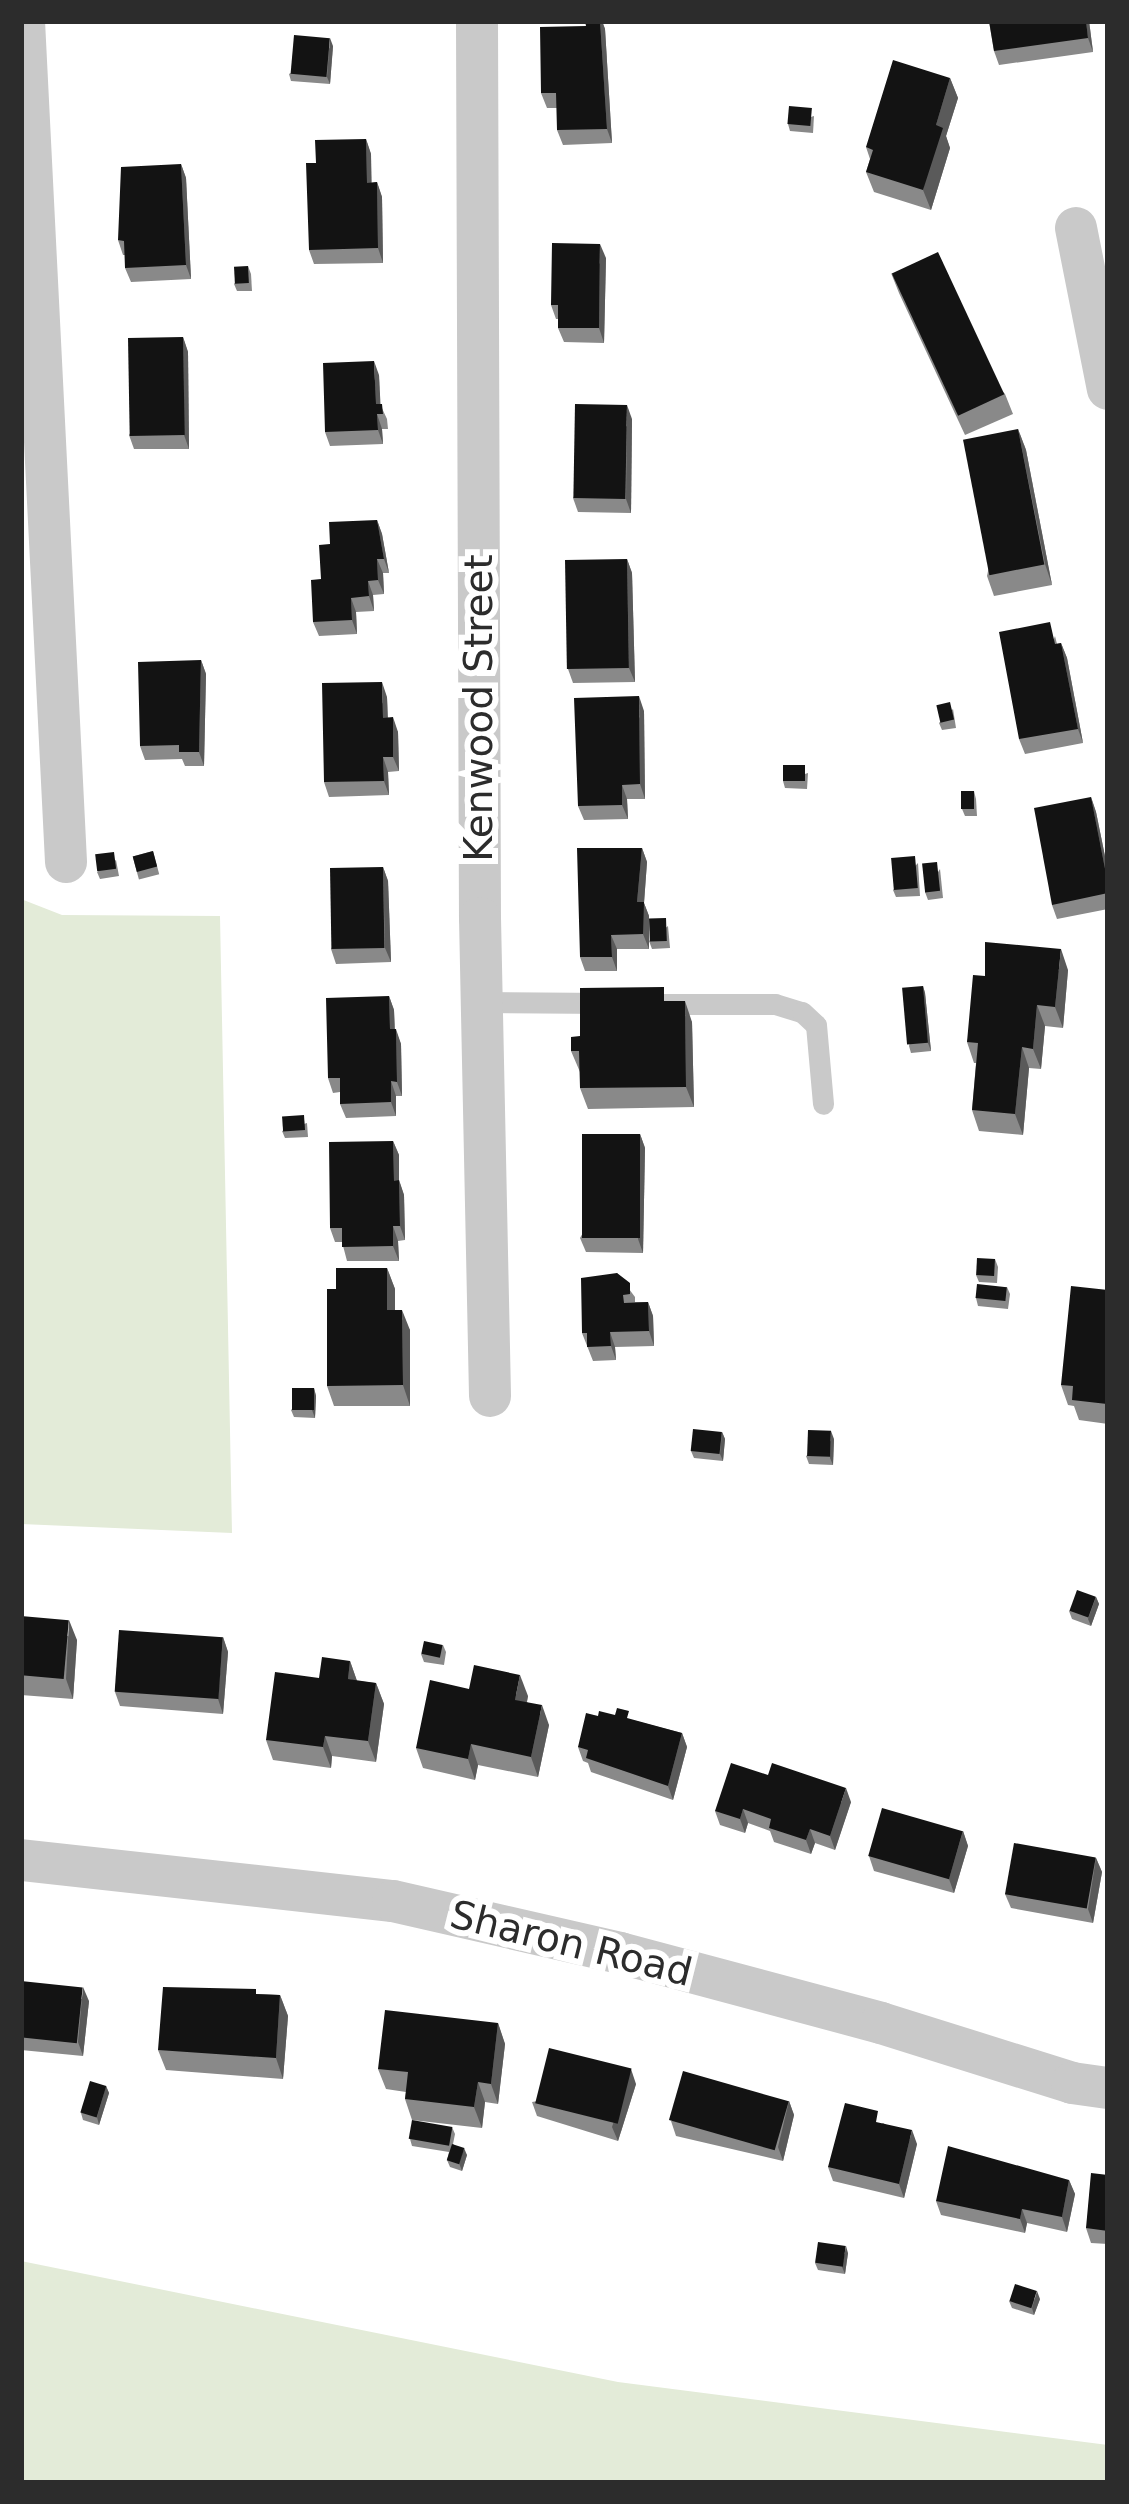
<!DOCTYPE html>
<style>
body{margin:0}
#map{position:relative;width:1129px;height:2504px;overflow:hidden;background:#fff;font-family:"DejaVu Sans",sans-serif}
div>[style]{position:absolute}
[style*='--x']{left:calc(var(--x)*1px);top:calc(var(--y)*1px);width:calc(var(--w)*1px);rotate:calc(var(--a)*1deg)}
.green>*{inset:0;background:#e3ebd8}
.lane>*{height:21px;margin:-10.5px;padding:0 10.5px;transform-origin:10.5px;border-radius:10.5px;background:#c9c9c9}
.street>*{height:42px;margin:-21px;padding:0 21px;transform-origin:21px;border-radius:21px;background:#c9c9c9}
.wall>*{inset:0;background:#898989;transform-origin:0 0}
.shaded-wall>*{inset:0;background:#5a5a5a}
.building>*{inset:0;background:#131313;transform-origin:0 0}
span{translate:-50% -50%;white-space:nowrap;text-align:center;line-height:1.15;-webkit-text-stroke:12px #fff;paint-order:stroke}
.street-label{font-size:39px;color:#2c2c2c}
.frame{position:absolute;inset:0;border:24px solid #2c2c2c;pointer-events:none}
</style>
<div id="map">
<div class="green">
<div style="clip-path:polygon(21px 899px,62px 915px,220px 916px,232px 1533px,21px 1524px)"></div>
<div style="clip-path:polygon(21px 2261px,618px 2382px,1108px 2445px,1108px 2483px,21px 2483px)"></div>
</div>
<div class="lane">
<div style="--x:483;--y:1002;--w:123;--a:0.5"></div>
<div style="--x:662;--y:1004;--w:113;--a:0"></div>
<div style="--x:775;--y:1004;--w:28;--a:17"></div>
<div style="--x:802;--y:1012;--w:19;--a:43"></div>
<div style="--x:816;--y:1025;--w:79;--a:84.9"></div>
</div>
<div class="street">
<div style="--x:24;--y:21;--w:842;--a:87.14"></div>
<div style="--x:477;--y:21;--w:897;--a:89.81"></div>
<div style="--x:480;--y:918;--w:478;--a:88.8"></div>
<div style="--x:1076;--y:228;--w:164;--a:78.8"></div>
<div style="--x:21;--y:1860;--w:374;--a:6.3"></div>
<div style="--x:393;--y:1901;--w:233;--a:12.9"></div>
<div style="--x:620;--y:1953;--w:270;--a:15"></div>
<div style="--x:881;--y:2023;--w:200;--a:17.4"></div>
<div style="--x:1072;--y:2083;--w:36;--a:8"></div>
</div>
<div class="wall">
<div style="clip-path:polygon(600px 21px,602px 21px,605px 29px,612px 143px,563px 145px,557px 130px,557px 108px,547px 108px,541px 93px,586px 26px)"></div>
<div style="clip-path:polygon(989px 21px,1089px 21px,1093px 52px,999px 65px,994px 51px)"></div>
<div style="clip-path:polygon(333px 46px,330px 84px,291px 81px,289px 74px)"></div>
<div style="clip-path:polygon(950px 78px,958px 98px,946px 136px,950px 148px,931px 210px,874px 192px,866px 172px,870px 159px,866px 147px)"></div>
<div style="clip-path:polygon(814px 116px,813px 133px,790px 131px,788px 124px)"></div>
<div style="clip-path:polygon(366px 139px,371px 154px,371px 183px,377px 182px,382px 197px,383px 263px,314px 264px,309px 250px,316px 163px)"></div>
<div style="clip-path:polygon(181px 164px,186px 178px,191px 279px,131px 282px,125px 268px,125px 255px,123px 255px,118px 240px)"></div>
<div style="clip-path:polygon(606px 258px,604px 343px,564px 342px,558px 328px,558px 319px,556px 319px,551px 305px)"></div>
<div style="clip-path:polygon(248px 266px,251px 274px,252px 291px,237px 291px,234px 284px)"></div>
<div style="clip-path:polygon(891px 273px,1005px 394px,1013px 414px,965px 435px,899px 293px)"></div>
<div style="clip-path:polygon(183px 337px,188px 352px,189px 449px,134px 449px,129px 435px)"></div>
<div style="clip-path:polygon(379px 375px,380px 404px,387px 419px,388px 429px,382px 429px,383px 444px,330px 446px,325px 432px)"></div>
<div style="clip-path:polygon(632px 419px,631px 513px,578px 512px,573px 498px)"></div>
<div style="clip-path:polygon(1018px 429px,1026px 450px,1052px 585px,994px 596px,987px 576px)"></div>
<div style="clip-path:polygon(377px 520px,382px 534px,389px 573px,383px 573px,384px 594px,373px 595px,374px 611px,356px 612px,357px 634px,319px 636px,313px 622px,330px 544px)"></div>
<div style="clip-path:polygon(627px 559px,632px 573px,635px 682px,573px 683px,568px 669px)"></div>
<div style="clip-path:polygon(1055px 636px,1057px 644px,1061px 643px,1067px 658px,1083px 743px,1025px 754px,1019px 739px)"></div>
<div style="clip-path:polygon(201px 660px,206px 674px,204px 766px,185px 766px,182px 759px,145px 760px,140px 746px)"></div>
<div style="clip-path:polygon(387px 697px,388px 717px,398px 732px,399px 771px,388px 772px,389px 795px,329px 797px,324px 782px)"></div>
<div style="clip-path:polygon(953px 709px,956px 728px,942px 730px,939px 723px)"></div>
<div style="clip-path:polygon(644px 711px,645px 799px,627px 799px,628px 819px,584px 820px,578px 806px)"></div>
<div style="clip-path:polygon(808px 773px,807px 789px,785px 788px,783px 781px)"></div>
<div style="clip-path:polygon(974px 791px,976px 799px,977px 816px,965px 816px,962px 809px)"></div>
<div style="clip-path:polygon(1091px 797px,1096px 812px,1108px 871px,1108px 909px,1057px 919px,1052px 905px)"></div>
<div style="clip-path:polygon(642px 848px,647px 862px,644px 903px,649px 916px,649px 949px,617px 949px,617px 971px,585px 971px,580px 957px)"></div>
<div style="left:153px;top:851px;width:24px;height:21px;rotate:75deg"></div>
<div style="clip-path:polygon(116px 860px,119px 876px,100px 879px,97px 872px)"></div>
<div style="clip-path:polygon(918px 863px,920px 896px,896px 897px,893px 890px)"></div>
<div style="clip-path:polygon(383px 867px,388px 881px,391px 962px,336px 964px,331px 949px)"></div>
<div style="clip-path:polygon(940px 869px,943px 898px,928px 900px,925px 892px)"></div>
<div style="clip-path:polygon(668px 926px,670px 948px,652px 949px,649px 941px)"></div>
<div style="clip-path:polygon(1068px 970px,1063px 1028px,1045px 1026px,1041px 1069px,1029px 1068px,1023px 1135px,979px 1131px,972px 1110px,976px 1063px,974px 1063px,967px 1042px,985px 976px)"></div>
<div style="clip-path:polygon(923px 986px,925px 993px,931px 1051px,911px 1053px,909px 1046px)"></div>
<div style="clip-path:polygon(389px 996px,394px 1010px,395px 1029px,401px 1044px,402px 1096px,396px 1096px,396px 1116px,346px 1118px,340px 1104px,340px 1092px,333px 1093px,328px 1078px)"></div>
<div style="clip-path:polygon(670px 1001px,692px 1022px,694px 1107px,588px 1109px,580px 1088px,580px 1072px,571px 1051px,580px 1036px)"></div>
<div style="clip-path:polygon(307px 1123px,308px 1137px,285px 1138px,282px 1131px)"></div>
<div style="clip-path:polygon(640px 1134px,645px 1148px,643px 1253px,586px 1252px,580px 1238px)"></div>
<div style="clip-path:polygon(393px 1141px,399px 1155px,399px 1180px,404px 1195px,405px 1240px,398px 1241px,399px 1261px,347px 1261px,342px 1242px,335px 1242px,330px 1228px)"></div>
<div style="clip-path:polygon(995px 1259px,998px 1267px,997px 1283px,979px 1282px,976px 1275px)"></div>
<div style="clip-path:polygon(387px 1268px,395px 1289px,395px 1310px,410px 1330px,410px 1406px,334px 1406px,327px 1386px,336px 1289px)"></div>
<div style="clip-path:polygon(617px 1273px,635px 1297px,635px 1302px,648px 1302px,653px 1316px,654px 1346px,615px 1347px,616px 1360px,593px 1361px,582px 1333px)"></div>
<div style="clip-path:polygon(1007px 1287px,1010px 1294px,1008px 1309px,978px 1306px,976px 1298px)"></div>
<div style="clip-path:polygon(1108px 1290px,1108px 1424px,1079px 1420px,1074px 1406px,1068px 1405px,1061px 1385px)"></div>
<div style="clip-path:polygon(314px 1388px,316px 1396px,315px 1418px,294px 1417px,291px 1410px)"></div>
<div style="clip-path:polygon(722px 1432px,725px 1439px,723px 1461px,694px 1458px,691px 1451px)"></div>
<div style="clip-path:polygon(834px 1439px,833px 1465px,809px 1464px,806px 1456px)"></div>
<div style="clip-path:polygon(1096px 1597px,1099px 1604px,1091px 1626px,1072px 1619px,1069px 1611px)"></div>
<div style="clip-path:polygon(21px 1616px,77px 1640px,73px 1699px,21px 1695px)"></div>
<div style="clip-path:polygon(223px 1637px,228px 1652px,223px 1714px,120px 1706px,115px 1692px)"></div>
<div style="clip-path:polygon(443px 1645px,446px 1652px,444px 1665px,424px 1662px,421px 1654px)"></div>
<div style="clip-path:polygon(350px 1661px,357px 1681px,376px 1683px,384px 1704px,376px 1762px,332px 1756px,331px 1768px,273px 1760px,266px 1740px,319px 1678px)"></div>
<div style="clip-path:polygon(469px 1689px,528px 1696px,527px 1702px,549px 1725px,538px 1777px,478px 1765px,475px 1780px,423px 1768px,416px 1748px)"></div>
<div style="clip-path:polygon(598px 1716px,632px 1720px,682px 1733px,687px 1747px,673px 1800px,591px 1772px,588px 1763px,583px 1761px,578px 1747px)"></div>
<div style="clip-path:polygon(851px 1802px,835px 1850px,815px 1843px,811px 1854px,774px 1842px,770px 1831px,748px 1823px,745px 1833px,720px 1825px,715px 1811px)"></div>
<div style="clip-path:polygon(963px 1831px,968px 1846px,954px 1893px,874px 1871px,869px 1856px)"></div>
<div style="clip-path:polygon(1096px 1858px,1102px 1872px,1093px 1923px,1011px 1908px,1005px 1894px)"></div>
<div style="clip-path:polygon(21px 1981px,89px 2001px,83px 2056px,21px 2050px)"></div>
<div style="clip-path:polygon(258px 1994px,280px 1995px,288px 2016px,283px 2079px,166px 2070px,158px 2050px)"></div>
<div style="clip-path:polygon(498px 2023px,505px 2044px,498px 2104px,485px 2102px,482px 2128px,412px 2120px,405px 2099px,406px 2092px,386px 2089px,378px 2069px)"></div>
<div style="clip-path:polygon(636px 2084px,618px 2141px,537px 2116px,532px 2102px)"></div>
<div style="clip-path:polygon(106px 2086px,109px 2093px,99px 2125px,83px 2120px,81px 2113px)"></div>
<div style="clip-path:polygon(789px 2101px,794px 2115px,783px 2161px,676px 2136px,671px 2121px)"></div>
<div style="clip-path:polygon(883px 2123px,917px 2144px,904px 2198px,833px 2181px,828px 2167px)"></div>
<div style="clip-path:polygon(452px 2127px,455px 2134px,453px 2144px,467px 2155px,462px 2171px,450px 2167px,447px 2160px,449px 2152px,412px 2146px,410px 2139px)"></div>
<div style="clip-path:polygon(1108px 2175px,1108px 2244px,1091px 2243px,1086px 2228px)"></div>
<div style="clip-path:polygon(1069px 2180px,1075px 2194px,1067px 2232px,1027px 2223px,1025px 2233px,941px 2215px,936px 2201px)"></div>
<div style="clip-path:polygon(848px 2253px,845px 2274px,818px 2270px,815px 2263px)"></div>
<div style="clip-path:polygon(1040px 2299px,1034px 2315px,1012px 2308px,1009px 2301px)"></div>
</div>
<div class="shaded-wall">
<div style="clip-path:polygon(600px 21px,602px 21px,605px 29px,612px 143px,607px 129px)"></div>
<div style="clip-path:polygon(1086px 21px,1089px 21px,1093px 52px,1088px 38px)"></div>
<div style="clip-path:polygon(330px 38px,333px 46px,330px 84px,327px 77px)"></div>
<div style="clip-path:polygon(950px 78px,958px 98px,946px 136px,950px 148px,931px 210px,923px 190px,936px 125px)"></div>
<div style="clip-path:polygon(366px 139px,371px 154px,372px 197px,367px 183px)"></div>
<div style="clip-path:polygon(181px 164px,186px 178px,191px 279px,186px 265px)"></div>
<div style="clip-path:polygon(377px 182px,382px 197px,383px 263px,378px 248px)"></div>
<div style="clip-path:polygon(600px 244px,606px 258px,604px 343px,599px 328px)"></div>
<div style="clip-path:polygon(183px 337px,188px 352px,189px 449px,184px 435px)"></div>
<div style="clip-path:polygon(374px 361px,379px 375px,381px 414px,376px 404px)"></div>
<div style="clip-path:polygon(627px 405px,632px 419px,631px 513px,626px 499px)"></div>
<div style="clip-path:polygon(377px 414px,382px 429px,383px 444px,378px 430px)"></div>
<div style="clip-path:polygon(1018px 429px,1026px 450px,1052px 585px,1045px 564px)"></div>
<div style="clip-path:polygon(377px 520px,382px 534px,389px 573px,384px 559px)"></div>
<div style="clip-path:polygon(377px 559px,383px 573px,384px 594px,378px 580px)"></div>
<div style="clip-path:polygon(627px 559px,632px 573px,635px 682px,629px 668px)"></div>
<div style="clip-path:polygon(368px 581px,373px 595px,374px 611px,369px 596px)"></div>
<div style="clip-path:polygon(351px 598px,356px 612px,357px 634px,352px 620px)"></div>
<div style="clip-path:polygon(1061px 643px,1067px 658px,1083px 743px,1078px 729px)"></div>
<div style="clip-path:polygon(201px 660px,206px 674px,204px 766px,199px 752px)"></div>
<div style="clip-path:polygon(382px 682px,387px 697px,388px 732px,383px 718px)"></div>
<div style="clip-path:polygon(639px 696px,644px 711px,645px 799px,640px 784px)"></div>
<div style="clip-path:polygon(393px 717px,398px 732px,399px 771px,393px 757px)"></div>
<div style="clip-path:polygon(383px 757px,388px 772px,389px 795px,384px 781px)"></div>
<div style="clip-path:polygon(622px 785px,627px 799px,628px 819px,622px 805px)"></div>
<div style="clip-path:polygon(1091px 797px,1096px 812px,1108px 871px,1108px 884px)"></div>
<div style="clip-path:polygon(642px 848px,647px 862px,644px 903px,649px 916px,649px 949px,643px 934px,637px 902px)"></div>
<div style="clip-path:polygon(383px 867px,388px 881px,391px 962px,385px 948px)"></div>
<div style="clip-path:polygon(611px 935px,617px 949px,617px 971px,612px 957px)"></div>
<div style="clip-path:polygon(1061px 949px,1068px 970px,1063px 1028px,1055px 1007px)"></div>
<div style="clip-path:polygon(923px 986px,925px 993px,931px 1051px,928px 1043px)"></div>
<div style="clip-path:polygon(389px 996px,394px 1010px,395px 1044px,390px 1029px)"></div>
<div style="clip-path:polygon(685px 1001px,692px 1022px,694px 1107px,686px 1087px)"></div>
<div style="clip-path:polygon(1037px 1005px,1045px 1026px,1041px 1069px,1033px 1049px)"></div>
<div style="clip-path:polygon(396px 1029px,401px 1044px,402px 1096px,397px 1082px)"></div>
<div style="clip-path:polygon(1022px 1047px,1029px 1068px,1023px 1135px,1015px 1114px)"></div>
<div style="clip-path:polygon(391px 1081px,396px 1096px,396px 1116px,391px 1102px)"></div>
<div style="clip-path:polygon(640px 1134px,645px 1148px,643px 1253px,638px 1239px)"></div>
<div style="clip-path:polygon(393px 1141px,399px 1155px,399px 1195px,394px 1181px)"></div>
<div style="clip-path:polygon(399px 1180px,404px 1195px,405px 1240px,400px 1226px)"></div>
<div style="clip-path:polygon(393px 1226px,398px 1241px,399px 1261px,393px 1246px)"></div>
<div style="clip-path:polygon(387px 1268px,395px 1289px,395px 1331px,387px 1310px)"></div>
<div style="clip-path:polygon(648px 1302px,653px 1316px,654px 1346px,649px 1331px)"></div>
<div style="clip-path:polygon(402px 1310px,410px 1330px,410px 1406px,403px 1385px)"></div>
<div style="clip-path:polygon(610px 1332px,615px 1347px,616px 1360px,611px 1346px)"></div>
<div style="clip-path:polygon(314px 1388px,316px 1396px,315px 1418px,312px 1410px)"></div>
<div style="clip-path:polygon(831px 1431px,834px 1439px,833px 1465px,830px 1458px)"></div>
<div style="clip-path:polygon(722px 1432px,725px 1439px,723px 1461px,720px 1454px)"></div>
<div style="clip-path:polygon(1096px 1597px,1099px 1604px,1091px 1626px,1088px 1619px)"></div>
<div style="clip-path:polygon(69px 1620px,77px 1640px,73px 1699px,66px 1679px)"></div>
<div style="clip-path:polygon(223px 1637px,228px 1652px,223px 1714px,218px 1699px)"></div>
<div style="clip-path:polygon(350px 1661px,357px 1681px,348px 1679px)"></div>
<div style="clip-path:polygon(520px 1675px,528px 1696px,523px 1720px,515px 1700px)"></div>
<div style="clip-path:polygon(376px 1683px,384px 1704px,376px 1762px,368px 1741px)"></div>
<div style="clip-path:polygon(542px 1705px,549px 1725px,538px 1777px,531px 1757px)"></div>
<div style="clip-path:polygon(682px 1733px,687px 1747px,673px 1800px,668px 1786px)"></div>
<div style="clip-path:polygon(325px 1736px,332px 1756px,331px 1768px,323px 1747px)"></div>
<div style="clip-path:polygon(471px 1744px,478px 1765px,475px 1780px,468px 1759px)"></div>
<div style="clip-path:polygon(846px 1788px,851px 1802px,835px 1850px,830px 1836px)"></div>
<div style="clip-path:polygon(743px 1809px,748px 1823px,745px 1833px,740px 1819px)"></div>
<div style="clip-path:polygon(810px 1829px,815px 1843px,811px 1854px,806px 1840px)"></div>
<div style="clip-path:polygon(963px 1831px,968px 1846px,954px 1893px,949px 1879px)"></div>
<div style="clip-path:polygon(1096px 1858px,1102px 1872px,1093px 1923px,1088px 1909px)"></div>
<div style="clip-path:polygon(83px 1987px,89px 2001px,83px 2056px,78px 2042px)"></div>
<div style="clip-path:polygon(280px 1995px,288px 2016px,283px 2079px,276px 2058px)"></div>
<div style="clip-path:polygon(498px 2023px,505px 2044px,498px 2104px,491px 2084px)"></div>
<div style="clip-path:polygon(631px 2069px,636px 2084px,618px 2141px,612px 2127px)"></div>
<div style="clip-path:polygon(478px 2082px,485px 2102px,482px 2128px,474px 2107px)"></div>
<div style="clip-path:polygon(106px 2086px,109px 2093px,99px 2125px,97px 2117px)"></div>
<div style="clip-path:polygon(789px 2101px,794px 2115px,783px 2161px,778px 2147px)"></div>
<div style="clip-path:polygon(912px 2130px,917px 2144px,904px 2198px,899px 2184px)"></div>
<div style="clip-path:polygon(464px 2148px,467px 2155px,462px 2171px,459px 2163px)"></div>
<div style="clip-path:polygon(1069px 2180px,1075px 2194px,1067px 2232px,1062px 2217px)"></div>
<div style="clip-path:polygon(1022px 2209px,1027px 2223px,1025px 2233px,1020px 2219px)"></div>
<div style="clip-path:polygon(846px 2246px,848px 2253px,845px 2274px,842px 2267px)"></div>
<div style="clip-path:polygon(1037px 2291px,1040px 2299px,1034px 2315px,1032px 2308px)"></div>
</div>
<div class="building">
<div style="clip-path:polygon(585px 21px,600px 21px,607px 129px,557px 130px,556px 93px,541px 93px,540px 27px,586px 26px)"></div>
<div style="clip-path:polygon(989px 21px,1086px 21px,1088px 38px,994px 51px)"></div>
<div style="left:294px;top:35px;width:36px;height:39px;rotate:5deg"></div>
<div style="clip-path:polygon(893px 60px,950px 78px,936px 125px,943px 128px,923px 190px,866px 172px,873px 150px,866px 147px)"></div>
<div style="left:789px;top:106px;width:23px;height:18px;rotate:5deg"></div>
<div style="clip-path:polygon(366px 139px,367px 183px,377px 182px,378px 248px,309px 250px,306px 163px,316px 163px,315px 140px)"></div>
<div style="clip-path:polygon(181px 164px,186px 265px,125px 268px,124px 241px,118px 240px,121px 167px)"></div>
<div style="clip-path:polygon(552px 243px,600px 244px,599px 328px,558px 328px,558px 305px,551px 305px)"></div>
<div style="left:938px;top:252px;width:157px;height:51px;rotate:65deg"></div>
<div style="left:248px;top:266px;width:17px;height:14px;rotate:87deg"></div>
<div style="left:183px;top:337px;width:98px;height:55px;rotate:89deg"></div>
<div style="clip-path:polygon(374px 361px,376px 404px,382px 404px,383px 414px,377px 414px,378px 430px,325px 432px,323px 363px)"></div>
<div style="left:575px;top:404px;width:52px;height:94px;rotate:1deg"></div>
<div style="left:1018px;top:429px;width:138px;height:56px;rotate:79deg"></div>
<div style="clip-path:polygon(377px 520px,384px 559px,377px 559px,378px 580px,368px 581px,369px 596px,351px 598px,352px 620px,313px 622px,311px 580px,321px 579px,319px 545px,330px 544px,329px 522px)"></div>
<div style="left:627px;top:559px;width:109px;height:62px;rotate:89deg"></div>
<div style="clip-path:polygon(1050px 622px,1055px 644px,1061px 643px,1078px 729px,1019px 739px,999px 632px)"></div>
<div style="clip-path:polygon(201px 660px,199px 752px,179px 752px,179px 745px,140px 746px,138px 662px)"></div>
<div style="clip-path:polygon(382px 682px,383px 718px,393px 717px,393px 757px,383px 757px,384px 781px,324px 782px,322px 683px)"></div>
<div style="clip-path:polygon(639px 696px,640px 784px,622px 785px,622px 805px,578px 806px,574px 698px)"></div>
<div style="left:950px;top:702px;width:18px;height:14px;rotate:77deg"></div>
<div style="left:783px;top:765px;width:22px;height:16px"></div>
<div style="left:974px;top:791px;width:18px;height:13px;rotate:90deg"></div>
<div style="clip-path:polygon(1091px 797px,1108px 884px,1108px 893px,1052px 905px,1034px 808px)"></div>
<div style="clip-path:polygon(577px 848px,642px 848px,637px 902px,644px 902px,643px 934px,611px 935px,612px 957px,580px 957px)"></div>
<div style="left:153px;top:851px;width:16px;height:21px;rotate:75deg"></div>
<div style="left:114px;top:852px;width:17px;height:19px;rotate:83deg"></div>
<div style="left:915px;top:856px;width:32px;height:24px;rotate:85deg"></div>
<div style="left:937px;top:862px;width:29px;height:15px;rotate:84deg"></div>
<div style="left:383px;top:867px;width:81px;height:53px;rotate:89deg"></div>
<div style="left:666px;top:918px;width:23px;height:17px;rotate:88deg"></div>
<div style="clip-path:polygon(985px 942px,1061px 949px,1055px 1007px,1037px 1005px,1033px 1049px,1022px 1047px,1015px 1114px,972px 1110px,978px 1043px,967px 1042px,973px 975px,985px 976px)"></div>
<div style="left:923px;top:986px;width:57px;height:21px;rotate:85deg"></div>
<div style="clip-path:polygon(664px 987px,664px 1001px,685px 1001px,686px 1087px,580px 1088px,579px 1051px,571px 1051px,571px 1037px,580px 1036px,580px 988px)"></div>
<div style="clip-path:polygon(389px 996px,390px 1029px,396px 1029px,397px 1082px,391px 1081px,391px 1102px,340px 1104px,340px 1078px,328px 1078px,326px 998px)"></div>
<div style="left:304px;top:1115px;width:15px;height:22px;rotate:86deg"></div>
<div style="left:582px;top:1134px;width:58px;height:104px"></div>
<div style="clip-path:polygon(393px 1141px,394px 1181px,399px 1180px,400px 1226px,393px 1226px,393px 1246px,342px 1247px,342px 1228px,330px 1228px,329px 1142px)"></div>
<div style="left:977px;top:1258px;width:18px;height:17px;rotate:3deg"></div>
<div style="clip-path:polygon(336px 1268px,387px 1268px,387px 1310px,402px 1310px,403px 1385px,327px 1386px,327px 1289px,336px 1289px)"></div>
<div style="clip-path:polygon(617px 1273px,630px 1283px,630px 1294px,623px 1295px,624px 1303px,648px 1302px,649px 1331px,610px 1332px,611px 1346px,587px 1347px,587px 1333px,582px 1333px,581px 1278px)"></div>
<div style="left:977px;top:1284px;width:30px;height:14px;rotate:6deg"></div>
<div style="clip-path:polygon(1071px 1286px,1108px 1290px,1107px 1404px,1072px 1400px,1073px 1386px,1061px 1385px)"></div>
<div style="left:292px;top:1388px;width:22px;height:22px"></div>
<div style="left:693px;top:1429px;width:29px;height:22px;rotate:6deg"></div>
<div style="left:808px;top:1430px;width:23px;height:26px;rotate:2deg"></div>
<div style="left:1077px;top:1590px;width:20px;height:22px;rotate:20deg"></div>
<div style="left:21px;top:1616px;width:48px;height:59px;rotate:5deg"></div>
<div style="left:119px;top:1630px;width:104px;height:62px;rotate:4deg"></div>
<div style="left:424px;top:1641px;width:19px;height:13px;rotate:12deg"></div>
<div style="clip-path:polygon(322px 1657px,350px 1661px,348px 1679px,376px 1683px,368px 1741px,325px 1736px,323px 1747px,266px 1740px,275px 1672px,319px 1678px)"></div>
<div style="clip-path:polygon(474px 1665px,520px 1675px,515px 1700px,542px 1705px,531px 1757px,471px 1744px,468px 1759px,416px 1748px,430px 1680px,469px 1689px)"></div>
<div style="clip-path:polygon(617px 1708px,629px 1711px,627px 1718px,682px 1733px,668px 1786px,586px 1758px,588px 1750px,578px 1747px,586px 1713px,598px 1716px,599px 1711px,615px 1715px)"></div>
<div style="clip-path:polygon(731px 1763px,768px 1775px,772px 1763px,846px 1788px,830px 1836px,810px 1829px,806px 1840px,769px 1828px,771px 1819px,743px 1809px,740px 1819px,715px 1811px)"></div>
<div style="left:882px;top:1808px;width:84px;height:50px;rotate:16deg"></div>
<div style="left:1014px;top:1843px;width:83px;height:52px;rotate:10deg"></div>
<div style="left:21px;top:1981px;width:62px;height:56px;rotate:6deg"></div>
<div style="clip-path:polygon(163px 1987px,256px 1989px,256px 1994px,280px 1995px,276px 2058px,158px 2050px)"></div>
<div style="clip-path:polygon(385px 2010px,498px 2023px,491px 2084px,478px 2082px,474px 2107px,405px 2099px,408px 2072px,378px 2069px)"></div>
<div style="left:549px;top:2048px;width:85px;height:57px;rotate:14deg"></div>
<div style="left:683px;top:2071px;width:110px;height:51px;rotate:16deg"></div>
<div style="left:90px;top:2081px;width:17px;height:33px;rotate:17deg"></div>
<div style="clip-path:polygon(845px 2103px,878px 2111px,876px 2122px,912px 2130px,899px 2184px,828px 2167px)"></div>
<div style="left:412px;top:2120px;width:41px;height:19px;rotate:10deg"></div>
<div style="left:452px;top:2144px;width:13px;height:17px;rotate:18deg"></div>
<div style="clip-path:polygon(948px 2146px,1069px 2180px,1062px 2217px,1022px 2209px,1020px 2219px,936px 2201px)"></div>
<div style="clip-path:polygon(1091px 2173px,1108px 2175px,1108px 2231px,1086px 2228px)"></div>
<div style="left:818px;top:2242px;width:28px;height:21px;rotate:8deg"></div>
<div style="left:1015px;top:2284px;width:23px;height:18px;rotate:18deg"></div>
</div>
<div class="street-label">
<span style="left:479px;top:708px;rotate:-90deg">Kenwood Street</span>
<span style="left:571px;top:1944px;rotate:14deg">Sharon Road</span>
</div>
<div class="frame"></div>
</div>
